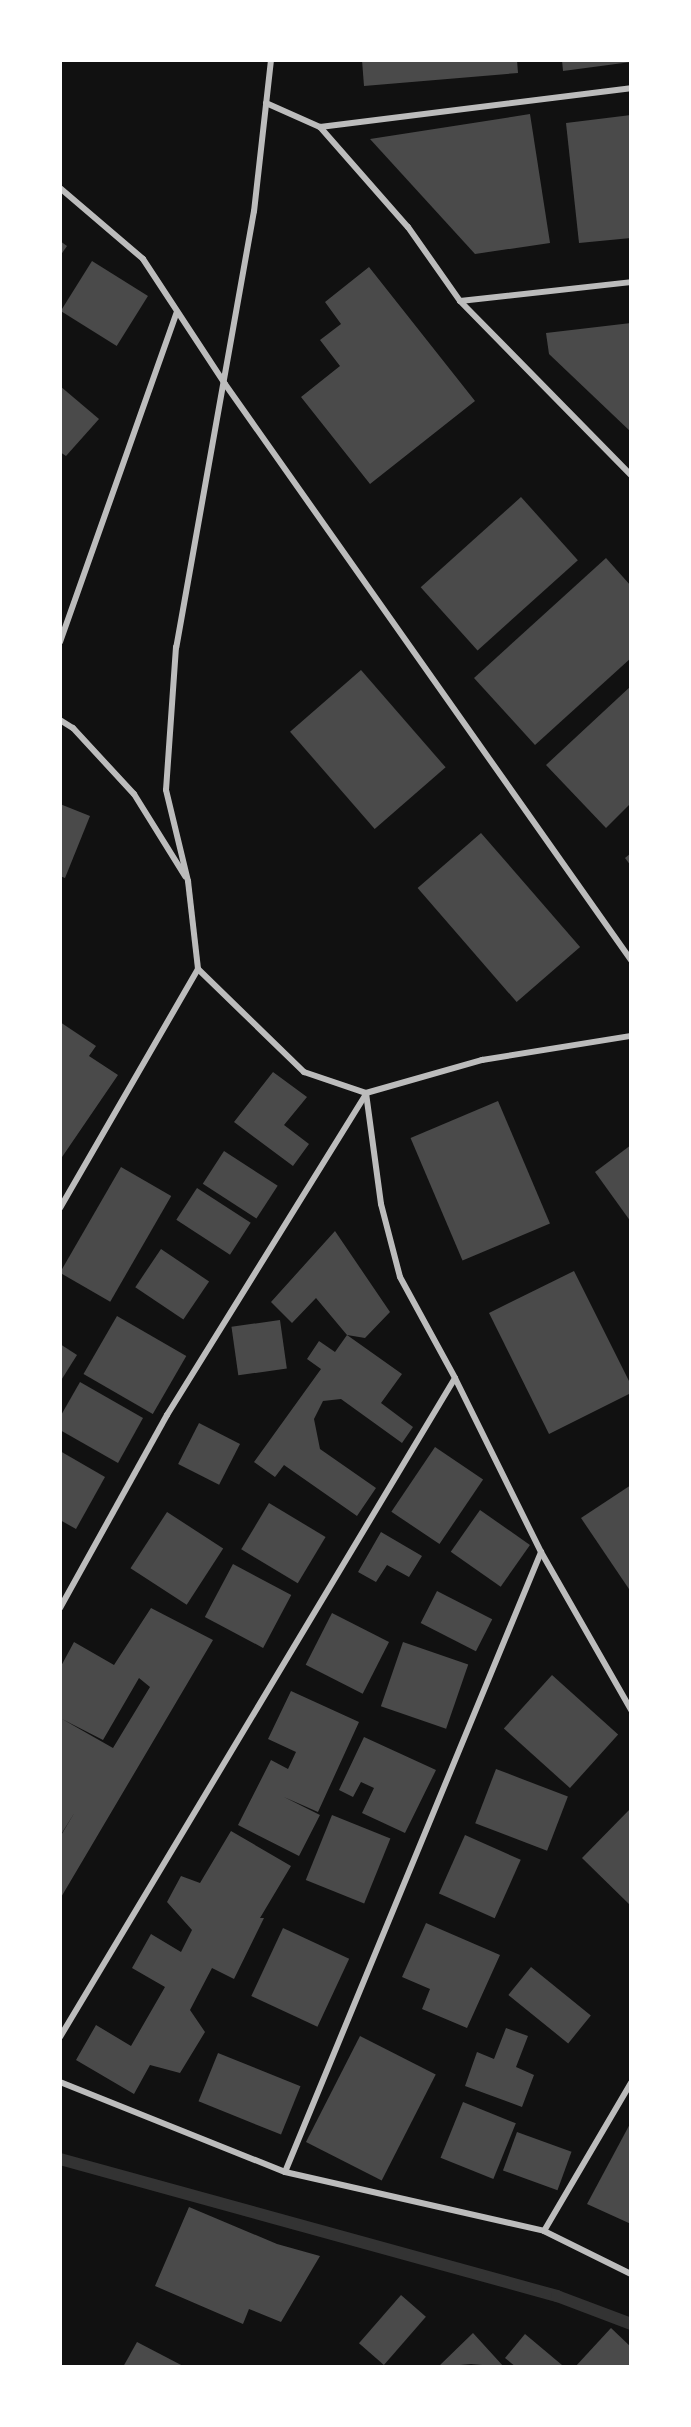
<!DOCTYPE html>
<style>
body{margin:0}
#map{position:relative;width:691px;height:2427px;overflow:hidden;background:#111;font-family:"Source Serif 4",serif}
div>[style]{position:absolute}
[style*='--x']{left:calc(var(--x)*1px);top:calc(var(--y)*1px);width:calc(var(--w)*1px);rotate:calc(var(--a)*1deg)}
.stream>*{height:12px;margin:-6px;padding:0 6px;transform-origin:6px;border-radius:6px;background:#333}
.building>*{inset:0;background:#4a4a4a;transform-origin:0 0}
.minor>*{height:6px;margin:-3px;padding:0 3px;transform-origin:3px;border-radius:3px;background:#bcbcbc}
span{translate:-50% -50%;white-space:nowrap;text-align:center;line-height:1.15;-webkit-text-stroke:6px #fff;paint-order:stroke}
.frame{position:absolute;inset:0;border:62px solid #fff;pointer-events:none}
</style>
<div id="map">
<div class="stream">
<div style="--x:60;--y:2159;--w:516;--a:15.41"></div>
<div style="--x:557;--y:2296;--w:79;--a:20.7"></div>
</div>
<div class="building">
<div style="clip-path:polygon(362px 60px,517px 60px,518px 73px,364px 86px)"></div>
<div style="clip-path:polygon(562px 60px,631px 60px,631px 62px,563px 71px)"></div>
<div style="clip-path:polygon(530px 114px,550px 243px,475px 254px,370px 139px)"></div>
<div style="clip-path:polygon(631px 115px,631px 238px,579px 243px,566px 123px)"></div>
<div style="clip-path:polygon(60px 241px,67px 246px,60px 256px)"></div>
<div style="left:92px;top:261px;width:66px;height:59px;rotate:32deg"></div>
<div style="clip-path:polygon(369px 267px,475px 401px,370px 484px,301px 397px,340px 366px,320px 340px,341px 324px,325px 302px)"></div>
<div style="clip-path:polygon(631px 323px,631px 432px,549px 354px,546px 333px)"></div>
<div style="clip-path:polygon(60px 386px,99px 419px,66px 456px,60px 452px)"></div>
<div style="left:521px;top:497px;width:85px;height:135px;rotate:48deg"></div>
<div style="clip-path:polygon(606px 558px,631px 586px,631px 658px,535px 745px,474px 678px)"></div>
<div style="left:361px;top:670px;width:129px;height:94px;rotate:49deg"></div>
<div style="clip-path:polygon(631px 686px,631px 803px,606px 828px,546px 765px)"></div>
<div style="clip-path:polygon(60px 804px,90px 816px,65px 878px,60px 876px)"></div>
<div style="left:481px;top:833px;width:151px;height:84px;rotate:49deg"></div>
<div style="clip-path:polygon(631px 853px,631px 866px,625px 858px)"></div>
<div style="clip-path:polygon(60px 1022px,96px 1046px,89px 1056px,118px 1075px,60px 1160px)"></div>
<div style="clip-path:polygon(273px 1072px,307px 1097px,284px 1125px,309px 1144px,293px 1166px,234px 1122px)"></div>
<div style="left:498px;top:1101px;width:133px;height:95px;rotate:67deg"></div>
<div style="clip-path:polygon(631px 1145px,631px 1222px,595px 1172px)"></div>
<div style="left:224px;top:1151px;width:64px;height:39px;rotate:33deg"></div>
<div style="left:121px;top:1167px;width:58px;height:122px;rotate:30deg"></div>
<div style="left:197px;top:1188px;width:64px;height:38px;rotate:33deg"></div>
<div style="clip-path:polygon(335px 1231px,390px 1312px,365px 1338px,347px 1335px,316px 1298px,292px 1323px,271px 1302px)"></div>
<div style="left:161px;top:1249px;width:58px;height:46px;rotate:34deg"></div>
<div style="clip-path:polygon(574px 1271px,631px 1385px,631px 1393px,549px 1434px,489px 1313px)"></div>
<div style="left:117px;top:1316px;width:80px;height:67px;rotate:30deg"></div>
<div style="left:280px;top:1320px;width:49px;height:49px;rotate:82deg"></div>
<div style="clip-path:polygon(347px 1335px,402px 1374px,381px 1403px,413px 1427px,402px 1443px,341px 1399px,323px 1401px,314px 1419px,320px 1449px,376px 1488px,357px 1516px,284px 1465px,275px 1477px,254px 1462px,321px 1369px,307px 1359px,319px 1341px,335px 1352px)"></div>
<div style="clip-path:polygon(60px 1344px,77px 1355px,60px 1382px)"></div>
<div style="clip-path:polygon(80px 1382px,143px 1418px,118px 1463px,60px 1430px,60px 1417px)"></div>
<div style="left:199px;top:1423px;width:46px;height:46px;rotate:27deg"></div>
<div style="left:435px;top:1447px;width:58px;height:78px;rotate:34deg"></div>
<div style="clip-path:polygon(60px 1451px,105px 1477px,76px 1529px,60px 1520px)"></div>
<div style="clip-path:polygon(631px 1485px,631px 1592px,581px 1518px)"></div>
<div style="left:269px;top:1503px;width:66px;height:54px;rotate:31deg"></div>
<div style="left:480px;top:1510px;width:61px;height:51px;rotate:35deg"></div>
<div style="left:167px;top:1512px;width:67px;height:67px;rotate:33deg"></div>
<div style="clip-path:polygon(381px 1532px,422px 1556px,409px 1577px,387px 1565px,376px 1582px,358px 1572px)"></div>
<div style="left:233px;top:1564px;width:66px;height:60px;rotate:28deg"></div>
<div style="left:437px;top:1591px;width:62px;height:36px;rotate:27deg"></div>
<div style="clip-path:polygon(evenodd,151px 1608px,213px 1640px,60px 1899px,60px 1837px,75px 1812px,60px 1836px,60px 1668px,74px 1642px,114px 1665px,151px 1608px,139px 1678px,150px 1687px,113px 1748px,62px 1719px,103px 1740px,139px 1678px)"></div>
<div style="left:332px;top:1613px;width:64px;height:58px;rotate:27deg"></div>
<div style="left:403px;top:1642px;width:69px;height:68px;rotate:19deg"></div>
<div style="left:552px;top:1675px;width:89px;height:72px;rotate:42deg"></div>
<div style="clip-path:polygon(291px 1691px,359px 1722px,318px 1812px,284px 1797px,320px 1815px,299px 1856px,238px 1825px,271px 1760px,288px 1769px,296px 1752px,268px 1739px)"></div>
<div style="clip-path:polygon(364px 1737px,436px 1770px,405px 1833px,362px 1813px,374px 1788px,361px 1782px,353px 1797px,339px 1790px)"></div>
<div style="left:496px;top:1769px;width:77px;height:58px;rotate:21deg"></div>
<div style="clip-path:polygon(631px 1808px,631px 1906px,582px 1858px)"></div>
<div style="left:332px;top:1815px;width:63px;height:70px;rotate:22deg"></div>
<div style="clip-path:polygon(231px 1831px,291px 1866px,260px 1918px,264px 1918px,234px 1979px,212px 1968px,190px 2010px,205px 2032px,180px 2073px,150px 2065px,134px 2094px,76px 2060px,96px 2025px,131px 2046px,165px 1987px,132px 1968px,151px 1934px,181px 1952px,192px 1930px,167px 1902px,181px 1876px,200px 1883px)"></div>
<div style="left:465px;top:1835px;width:61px;height:64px;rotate:24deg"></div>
<div style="clip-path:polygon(426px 1923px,500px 1955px,467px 2028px,422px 2009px,430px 1989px,402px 1977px)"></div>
<div style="left:283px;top:1928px;width:73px;height:75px;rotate:25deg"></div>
<div style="left:531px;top:1967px;width:77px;height:36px;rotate:39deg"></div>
<div style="clip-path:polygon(506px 2028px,528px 2036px,516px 2067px,534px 2075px,522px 2107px,465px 2086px,477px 2052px,494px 2059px)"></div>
<div style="left:360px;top:2036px;width:85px;height:119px;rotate:27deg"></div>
<div style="left:218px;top:2053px;width:89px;height:52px;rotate:22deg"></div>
<div style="left:463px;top:2102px;width:57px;height:60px;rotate:22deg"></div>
<div style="clip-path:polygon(631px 2122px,631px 2224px,587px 2204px)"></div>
<div style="left:517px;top:2132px;width:58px;height:41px;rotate:20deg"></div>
<div style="clip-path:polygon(189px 2207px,277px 2244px,320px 2256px,281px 2322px,249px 2309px,243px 2324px,155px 2286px)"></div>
<div style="left:401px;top:2295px;width:33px;height:64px;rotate:41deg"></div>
<div style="clip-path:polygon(611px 2328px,631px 2347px,631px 2367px,575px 2367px)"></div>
<div style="clip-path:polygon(473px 2333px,504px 2367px,471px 2364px,438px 2367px)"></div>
<div style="clip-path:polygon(525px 2334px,562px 2365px,560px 2367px,516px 2367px,505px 2358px)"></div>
<div style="clip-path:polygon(137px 2342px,185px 2367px,123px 2367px)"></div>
</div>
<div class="minor">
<div style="--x:271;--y:60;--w:152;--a:96.4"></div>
<div style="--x:254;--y:211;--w:443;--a:100.1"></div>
<div style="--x:176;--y:647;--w:143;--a:94"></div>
<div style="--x:166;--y:790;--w:94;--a:76.4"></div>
<div style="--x:188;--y:881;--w:89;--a:83.5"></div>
<div style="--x:198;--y:969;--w:148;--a:44.2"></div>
<div style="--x:304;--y:1072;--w:65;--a:18.7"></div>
<div style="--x:266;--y:103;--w:59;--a:24"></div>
<div style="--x:320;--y:127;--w:133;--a:48.7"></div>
<div style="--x:408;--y:227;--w:90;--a:54.9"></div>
<div style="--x:460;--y:301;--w:244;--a:45.5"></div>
<div style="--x:320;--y:127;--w:313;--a:-7.1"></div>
<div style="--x:60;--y:188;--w:109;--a:40.5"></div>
<div style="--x:143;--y:259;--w:149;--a:56.7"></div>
<div style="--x:225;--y:384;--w:705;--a:54.82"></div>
<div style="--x:460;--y:301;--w:172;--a:-6.3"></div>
<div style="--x:60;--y:642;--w:350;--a:-70.5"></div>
<div style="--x:60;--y:720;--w:15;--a:32"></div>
<div style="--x:73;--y:728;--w:90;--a:47.3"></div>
<div style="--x:134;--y:794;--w:97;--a:58.1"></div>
<div style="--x:366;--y:1093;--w:112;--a:82.3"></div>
<div style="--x:381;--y:1204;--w:75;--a:75.4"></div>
<div style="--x:400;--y:1277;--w:115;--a:61.4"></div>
<div style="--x:455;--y:1378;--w:194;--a:63.7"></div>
<div style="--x:541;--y:1552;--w:182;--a:60.3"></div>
<div style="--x:366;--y:1093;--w:121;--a:-15.9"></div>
<div style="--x:482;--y:1060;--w:151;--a:-9.2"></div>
<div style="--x:60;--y:1208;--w:276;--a:-60"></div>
<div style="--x:60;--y:1608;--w:221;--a:-61"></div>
<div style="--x:167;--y:1415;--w:378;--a:-58.2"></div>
<div style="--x:60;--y:2037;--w:768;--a:-59.06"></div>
<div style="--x:60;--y:2082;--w:242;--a:21.8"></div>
<div style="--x:285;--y:2172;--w:266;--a:12.8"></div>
<div style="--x:544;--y:2231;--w:97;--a:26.3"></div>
<div style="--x:285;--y:2172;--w:671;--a:-67.56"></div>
<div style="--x:544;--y:2231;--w:172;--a:-59.6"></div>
</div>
<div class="frame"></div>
</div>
